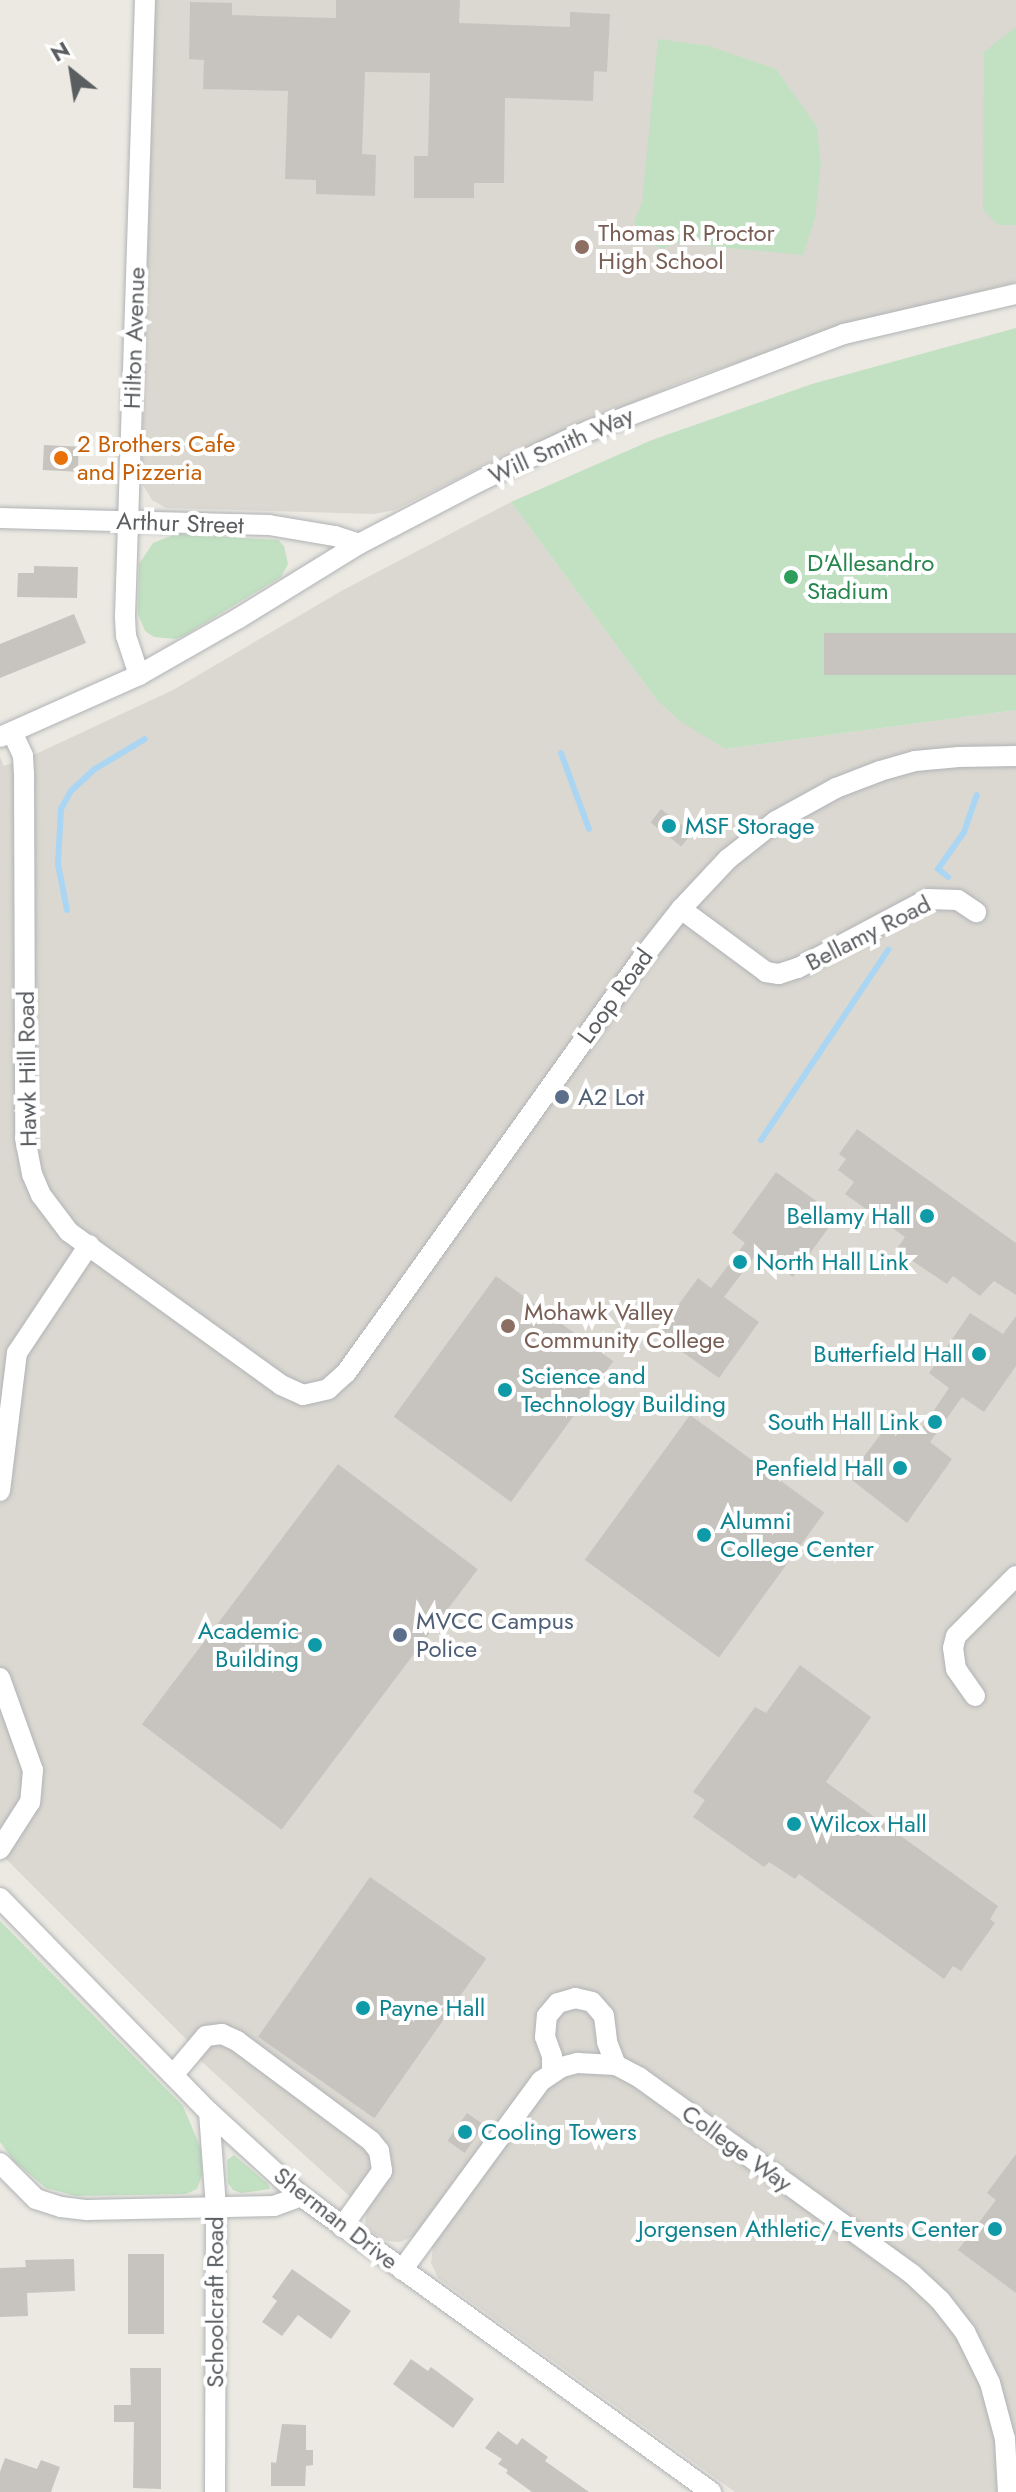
<!DOCTYPE html>
<style>
body{margin:0}
#map{position:relative;width:1016px;height:2492px;overflow:hidden;background:#ebe9e2;font-family:Jost,sans-serif}
div>[style]{position:absolute}
[style*='--x']{left:calc(var(--x)*1px);top:calc(var(--y)*1px);width:calc(var(--w)*1px);rotate:calc(var(--a)*1deg)}
.education>*{inset:0;background:#dbd8d1}
.green>*{inset:0;background:#c2e0c2}
.stream>*{height:6px;margin:-3px;padding:0 3px;transform-origin:3px;border-radius:3px;background:#aad6f4}
.building>*{inset:0;background:#c7c4bf;transform-origin:0 0}
.roads{filter:drop-shadow(0 0 2px #b0b3b6) drop-shadow(0 0 2px #b0b3b6)}
.minor>*{height:20px;margin:-10px;padding:0 10px;transform-origin:10px;border-radius:10px;background:#fff}
.dots>*{width:22px;height:22px;translate:-50% -50%;box-sizing:border-box;border:4px solid #fff;border-radius:50%}
span{translate:-50% -50%;white-space:nowrap;text-align:center;line-height:1.15;-webkit-text-stroke:8px #fff;paint-order:stroke}
.education-label{font-size:24px;color:#785e54}
.left{translate:0 -50%;text-align:left}
.street-label{font-size:24px;color:#5b5e61}
.food-label{font-size:24px;color:#c56008}
.leisure-label{font-size:24px;color:#27864d}
.culture-label{font-size:24px;color:#0d838f}
.right{translate:-100% -50%;text-align:right}
.service-label{font-size:24px;color:#4e5e75}
.north{position:absolute;left:32px;top:32px;width:80px;height:80px;-webkit-text-stroke:6px #fff;paint-order:stroke;rotate:330deg;font-size:22px;font-weight:700;line-height:32px;text-align:center;color:#5b5e61}
.north::after{content:'';display:block;margin:auto;width:28px;height:36px;background:#5b5e61;clip-path:polygon(50% 0,100% 100%,50% 72%,0 100%)}
</style>
<div id="map">
<div class="education">
<div style="clip-path:polygon(155px 0,1016px 0,1016px 282px,850px 325px,692px 378px,490px 463px,395px 510px,374px 514px,166px 508px,152px 500px,141px 482px)"></div>
<div style="clip-path:polygon(511px 502px,656px 699px,725px 749px,1016px 710px,1016px 2492px,735px 2492px,438px 2278px,431px 2263px,433px 2249px,414px 2236px,400px 2242px,387px 2241px,365px 2227px,366px 2211px,201px 2061px,186px 2039px,0 1853px,0 757px,4px 766px,40px 752px,173px 690px,343px 590px)"></div>
</div>
<div class="green">
<div style="clip-path:polygon(1016px 27px,1016px 225px,998px 225px,983px 210px,984px 52px)"></div>
<div style="clip-path:polygon(658px 39px,709px 46px,776px 69px,817px 127px,821px 164px,815px 218px,803px 255px,676px 243px,662px 249px,640px 238px,634px 222px,642px 203px)"></div>
<div style="clip-path:polygon(1016px 328px,1016px 710px,725px 749px,680px 721px,656px 699px,511px 502px,652px 440px,812px 384px)"></div>
<div style="clip-path:polygon(176px 534px,278px 540px,284px 546px,288px 564px,281px 577px,185px 635px,176px 639px,154px 637px,145px 631px,138px 614px,139px 564px,153px 543px)"></div>
<div style="clip-path:polygon(0 1921px,183px 2106px,201px 2149px,202px 2175px,197px 2189px,186px 2194px,76px 2196px,46px 2188px,14px 2161px,0 2142px)"></div>
<div style="clip-path:polygon(234px 2155px,268px 2184px,270px 2189px,241px 2193px,233px 2190px,228px 2183px,227px 2160px)"></div>
</div>
<div class="stream">
<div style="--x:561;--y:753;--w:81;--a:69.8"></div>
<div style="--x:948;--y:877;--w:13;--a:-141"></div>
<div style="--x:938;--y:869;--w:45;--a:-54.9"></div>
<div style="--x:964;--y:832;--w:39;--a:-71"></div>
<div style="--x:67;--y:910;--w:47;--a:-101.1"></div>
<div style="--x:58;--y:864;--w:55;--a:-86.9"></div>
<div style="--x:61;--y:809;--w:21;--a:-61"></div>
<div style="--x:71;--y:791;--w:33;--a:-43"></div>
<div style="--x:95;--y:769;--w:58;--a:-31"></div>
<div style="--x:761;--y:1140;--w:229;--a:-56.2"></div>
</div>
<div class="building">
<div style="clip-path:polygon(336px 0,460px 0,459px 23px,570px 27px,570px 12px,610px 14px,607px 72px,594px 71px,593px 101px,505px 98px,504px 183px,474px 183px,474px 198px,414px 198px,414px 156px,428px 156px,430px 73px,365px 72px,362px 154px,376px 155px,375px 196px,316px 194px,316px 180px,285px 179px,288px 91px,203px 89px,204px 60px,189px 59px,190px 2px,232px 3px,232px 15px,336px 18px)"></div>
<div style="left:44px;top:445px;width:35px;height:25px;rotate:3deg"></div>
<div style="clip-path:polygon(34px 566px,78px 567px,77px 598px,17px 597px,18px 573px,34px 573px)"></div>
<div style="clip-path:polygon(74px 614px,86px 643px,0 678px,0 644px)"></div>
<div style="left:1016px;top:633px;width:42px;height:192px;rotate:90deg"></div>
<div style="left:661px;top:809px;width:39px;height:17px;rotate:38deg"></div>
<div style="clip-path:polygon(857px 1129px,1016px 1243px,1016px 1295px,994px 1281px,980px 1296px,953px 1276px,947px 1284px,896px 1250px,905px 1237px,845px 1194px,854px 1182px,838px 1170px,846px 1159px,839px 1154px)"></div>
<div style="clip-path:polygon(776px 1172px,837px 1216px,793px 1277px,758px 1252px,724px 1297px,759px 1322px,719px 1378px,657px 1334px,698px 1278px,711px 1288px,745px 1243px,732px 1233px)"></div>
<div style="left:496px;top:1276px;width:145px;height:174px;rotate:36deg"></div>
<div style="clip-path:polygon(970px 1313px,1003px 1334px,1016px 1316px,1016px 1366px,984px 1412px,962px 1397px,930px 1442px,952px 1459px,907px 1523px,848px 1477px,894px 1417px,918px 1434px,949px 1388px,929px 1373px)"></div>
<div style="left:690px;top:1415px;width:166px;height:179px;rotate:36deg"></div>
<div style="left:338px;top:1464px;width:175px;height:326px;rotate:37deg"></div>
<div style="clip-path:polygon(800px 1665px,871px 1717px,826px 1782px,998px 1906px,990px 1919px,995px 1923px,961px 1971px,953px 1966px,944px 1979px,799px 1874px,795px 1879px,769px 1862px,764px 1867px,693px 1817px,705px 1800px,693px 1792px,755px 1707px,766px 1713px)"></div>
<div style="left:370px;top:1877px;width:142px;height:195px;rotate:35deg"></div>
<div style="left:467px;top:2113px;width:21px;height:34px;rotate:35deg"></div>
<div style="clip-path:polygon(1016px 2154px,1016px 2293px,958px 2250px,996px 2200px,987px 2193px)"></div>
<div style="left:128px;top:2254px;width:36px;height:80px"></div>
<div style="clip-path:polygon(74px 2259px,75px 2291px,27px 2293px,28px 2316px,0 2317px,0 2268px,26px 2267px,25px 2260px)"></div>
<div style="clip-path:polygon(292px 2269px,351px 2311px,331px 2339px,298px 2315px,282px 2336px,262px 2322px,277px 2301px,272px 2297px)"></div>
<div style="clip-path:polygon(411px 2359px,428px 2371px,431px 2367px,474px 2399px,453px 2428px,393px 2384px)"></div>
<div style="clip-path:polygon(130px 2368px,161px 2368px,161px 2489px,133px 2488px,134px 2422px,114px 2422px,114px 2405px,131px 2405px)"></div>
<div style="clip-path:polygon(282px 2424px,306px 2425px,306px 2450px,313px 2450px,313px 2465px,306px 2466px,305px 2486px,271px 2486px,271px 2462px,276px 2463px)"></div>
<div style="clip-path:polygon(498px 2431px,517px 2445px,522px 2438px,548px 2457px,545px 2461px,589px 2492px,532px 2492px,506px 2473px,508px 2470px,498px 2464px,502px 2459px,485px 2448px)"></div>
<div style="clip-path:polygon(5px 2458px,37px 2469px,41px 2460px,60px 2467px,51px 2492px,0 2492px,0 2472px)"></div>
</div>
<div class="roads">
<div class="minor">
<div style="--x:0;--y:518;--w:269;--a:1.5"></div>
<div style="--x:269;--y:525;--w:67;--a:9.5"></div>
<div style="--x:335;--y:536;--w:25;--a:18"></div>
<div style="--x:139;--y:675;--w:41;--a:-108.4"></div>
<div style="--x:126;--y:636;--w:20;--a:-93"></div>
<div style="--x:125;--y:616;--w:616;--a:-88.14"></div>
<div style="--x:12;--y:732;--w:26;--a:65"></div>
<div style="--x:23;--y:756;--w:17;--a:87"></div>
<div style="--x:24;--y:773;--w:365;--a:89.8"></div>
<div style="--x:25;--y:1138;--w:37;--a:79"></div>
<div style="--x:32;--y:1174;--w:23;--a:67"></div>
<div style="--x:41;--y:1195;--w:46;--a:52.9"></div>
<div style="--x:69;--y:1232;--w:261;--a:35.8"></div>
<div style="--x:281;--y:1385;--w:24;--a:24"></div>
<div style="--x:303;--y:1395;--w:26;--a:-13"></div>
<div style="--x:328;--y:1389;--w:24;--a:-42"></div>
<div style="--x:346;--y:1373;--w:513;--a:-54.45"></div>
<div style="--x:644;--y:956;--w:60;--a:-51.8"></div>
<div style="--x:681;--y:909;--w:69;--a:-46.8"></div>
<div style="--x:728;--y:859;--w:61;--a:-38.4"></div>
<div style="--x:776;--y:821;--w:68;--a:-28.8"></div>
<div style="--x:836;--y:788;--w:47;--a:-21.1"></div>
<div style="--x:880;--y:771;--w:36;--a:-16"></div>
<div style="--x:915;--y:761;--w:44;--a:-5.2"></div>
<div style="--x:959;--y:757;--w:57;--a:-1"></div>
<div style="--x:0;--y:737;--w:152;--a:-24"></div>
<div style="--x:139;--y:675;--w:115;--a:-29.7"></div>
<div style="--x:239;--y:618;--w:141;--a:-31.7"></div>
<div style="--x:359;--y:544;--w:139;--a:-27.5"></div>
<div style="--x:482;--y:480;--w:106;--a:-25.1"></div>
<div style="--x:578;--y:435;--w:285;--a:-20.8"></div>
<div style="--x:844;--y:334;--w:177;--a:-13.1"></div>
<div style="--x:681;--y:909;--w:106;--a:36.5"></div>
<div style="--x:766;--y:972;--w:13;--a:9"></div>
<div style="--x:779;--y:974;--w:20;--a:-18"></div>
<div style="--x:798;--y:968;--w:147;--a:-28"></div>
<div style="--x:928;--y:899;--w:30;--a:2"></div>
<div style="--x:958;--y:900;--w:22;--a:34"></div>
<div style="--x:0;--y:1491;--w:139;--a:-83"></div>
<div style="--x:17;--y:1353;--w:130;--a:-56.3"></div>
<div style="--x:0;--y:1678;--w:98;--a:70.3"></div>
<div style="--x:33;--y:1770;--w:32;--a:95"></div>
<div style="--x:30;--y:1802;--w:56;--a:122.6"></div>
<div style="--x:975;--y:1696;--w:33;--a:-125"></div>
<div style="--x:956;--y:1669;--w:21;--a:-98"></div>
<div style="--x:953;--y:1648;--w:12;--a:-76"></div>
<div style="--x:956;--y:1636;--w:85;--a:-45"></div>
<div style="--x:0;--y:1898;--w:299;--a:45.7"></div>
<div style="--x:209;--y:2112;--w:125;--a:42.4"></div>
<div style="--x:301;--y:2196;--w:506;--a:35.83"></div>
<div style="--x:552;--y:2073;--w:17;--a:-90"></div>
<div style="--x:552;--y:2056;--w:20;--a:-110"></div>
<div style="--x:545;--y:2037;--w:21;--a:-85"></div>
<div style="--x:547;--y:2016;--w:17;--a:-50"></div>
<div style="--x:558;--y:2003;--w:18;--a:-16"></div>
<div style="--x:575;--y:1998;--w:17;--a:13"></div>
<div style="--x:592;--y:2002;--w:18;--a:49"></div>
<div style="--x:604;--y:2016;--w:26;--a:83"></div>
<div style="--x:607;--y:2042;--w:25;--a:69"></div>
<div style="--x:173;--y:2075;--w:51;--a:-49.8"></div>
<div style="--x:206;--y:2036;--w:16;--a:-7"></div>
<div style="--x:222;--y:2034;--w:17;--a:25"></div>
<div style="--x:237;--y:2041;--w:167;--a:36.7"></div>
<div style="--x:371;--y:2141;--w:13;--a:51"></div>
<div style="--x:379;--y:2151;--w:20;--a:81"></div>
<div style="--x:382;--y:2171;--w:69;--a:125.5"></div>
<div style="--x:209;--y:2112;--w:95;--a:85.8"></div>
<div style="--x:216;--y:2207;--w:285;--a:90.2"></div>
<div style="--x:0;--y:2163;--w:51;--a:45"></div>
<div style="--x:36;--y:2199;--w:26;--a:18"></div>
<div style="--x:61;--y:2207;--w:26;--a:7"></div>
<div style="--x:87;--y:2210;--w:187;--a:-1.2"></div>
<div style="--x:274;--y:2206;--w:29;--a:-20"></div>
<div style="--x:402;--y:2270;--w:235;--a:-53.7"></div>
<div style="--x:541;--y:2081;--w:25;--a:-34"></div>
<div style="--x:562;--y:2067;--w:16;--a:-15"></div>
<div style="--x:577;--y:2063;--w:39;--a:3"></div>
<div style="--x:616;--y:2065;--w:27;--a:28"></div>
<div style="--x:640;--y:2078;--w:170;--a:35.7"></div>
<div style="--x:778;--y:2177;--w:165;--a:35.9"></div>
<div style="--x:912;--y:2274;--w:38;--a:43"></div>
<div style="--x:940;--y:2300;--w:41;--a:52"></div>
<div style="--x:965;--y:2332;--w:57;--a:63.9"></div>
<div style="--x:990;--y:2383;--w:58;--a:75"></div>
<div style="--x:1005;--y:2439;--w:53;--a:86.8"></div>
</div>
</div>
<div class="dots">
<div style="left:582px;top:247px;background:#8d6e63"></div>
<div style="left:61px;top:458px;background:#e8710a"></div>
<div style="left:791px;top:577px;background:#2e9e5b"></div>
<div style="left:669px;top:826px;background:#0f9aa8"></div>
<div style="left:562px;top:1097px;background:#5c6f8a"></div>
<div style="left:927px;top:1216px;background:#0f9aa8"></div>
<div style="left:740px;top:1262px;background:#0f9aa8"></div>
<div style="left:508px;top:1326px;background:#8d6e63"></div>
<div style="left:979px;top:1354px;background:#0f9aa8"></div>
<div style="left:505px;top:1390px;background:#0f9aa8"></div>
<div style="left:935px;top:1422px;background:#0f9aa8"></div>
<div style="left:900px;top:1468px;background:#0f9aa8"></div>
<div style="left:704px;top:1535px;background:#0f9aa8"></div>
<div style="left:400px;top:1635px;background:#5c6f8a"></div>
<div style="left:315px;top:1645px;background:#0f9aa8"></div>
<div style="left:794px;top:1824px;background:#0f9aa8"></div>
<div style="left:363px;top:2008px;background:#0f9aa8"></div>
<div style="left:465px;top:2132px;background:#0f9aa8"></div>
<div style="left:995px;top:2229px;background:#0f9aa8"></div>
</div>
<div class="education-label">
<span class="left" style="left:598px;top:247px">Thomas R Proctor<br>High School</span>
<span class="left" style="left:524px;top:1326px">Mohawk Valley<br>Community College</span>
</div>
<div class="street-label">
<span style="left:134px;top:338px;rotate:-88deg">Hilton Avenue</span>
<span style="left:561px;top:445px;rotate:-24deg">Will Smith Way</span>
<span style="left:180px;top:523px;rotate:2deg">Arthur Street</span>
<span style="left:868px;top:933px;rotate:-27deg">Bellamy Road</span>
<span style="left:615px;top:996px;rotate:-54deg">Loop Road</span>
<span style="left:27px;top:1069px;rotate:-91deg">Hawk Hill Road</span>
<span style="left:737px;top:2148px;rotate:36deg">College Way</span>
<span style="left:336px;top:2218px;rotate:38deg">Sherman Drive</span>
<span style="left:215px;top:2302px;rotate:-90deg">Schoolcraft Road</span>
</div>
<div class="food-label">
<span class="left" style="left:77px;top:458px">2 Brothers Cafe<br>and Pizzeria</span>
</div>
<div class="leisure-label">
<span class="left" style="left:807px;top:577px">D'Allesandro<br>Stadium</span>
</div>
<div class="culture-label">
<span class="left" style="left:685px;top:826px">MSF Storage</span>
<span class="right" style="left:911px;top:1216px">Bellamy Hall</span>
<span class="left" style="left:756px;top:1262px">North Hall Link</span>
<span class="right" style="left:963px;top:1354px">Butterfield Hall</span>
<span class="left" style="left:521px;top:1390px">Science and<br>Technology Building</span>
<span class="right" style="left:919px;top:1422px">South Hall Link</span>
<span class="right" style="left:884px;top:1468px">Penfield Hall</span>
<span class="left" style="left:720px;top:1535px">Alumni<br>College Center</span>
<span class="right" style="left:299px;top:1645px">Academic<br>Building</span>
<span class="left" style="left:810px;top:1824px">Wilcox Hall</span>
<span class="left" style="left:379px;top:2008px">Payne Hall</span>
<span class="left" style="left:481px;top:2132px">Cooling Towers</span>
<span class="right" style="left:979px;top:2229px">Jorgensen Athletic/ Events Center</span>
</div>
<div class="service-label">
<span class="left" style="left:578px;top:1097px">A2 Lot</span>
<span class="left" style="left:416px;top:1635px">MVCC Campus<br>Police</span>
</div>
<div class="north">N</div>
</div>
